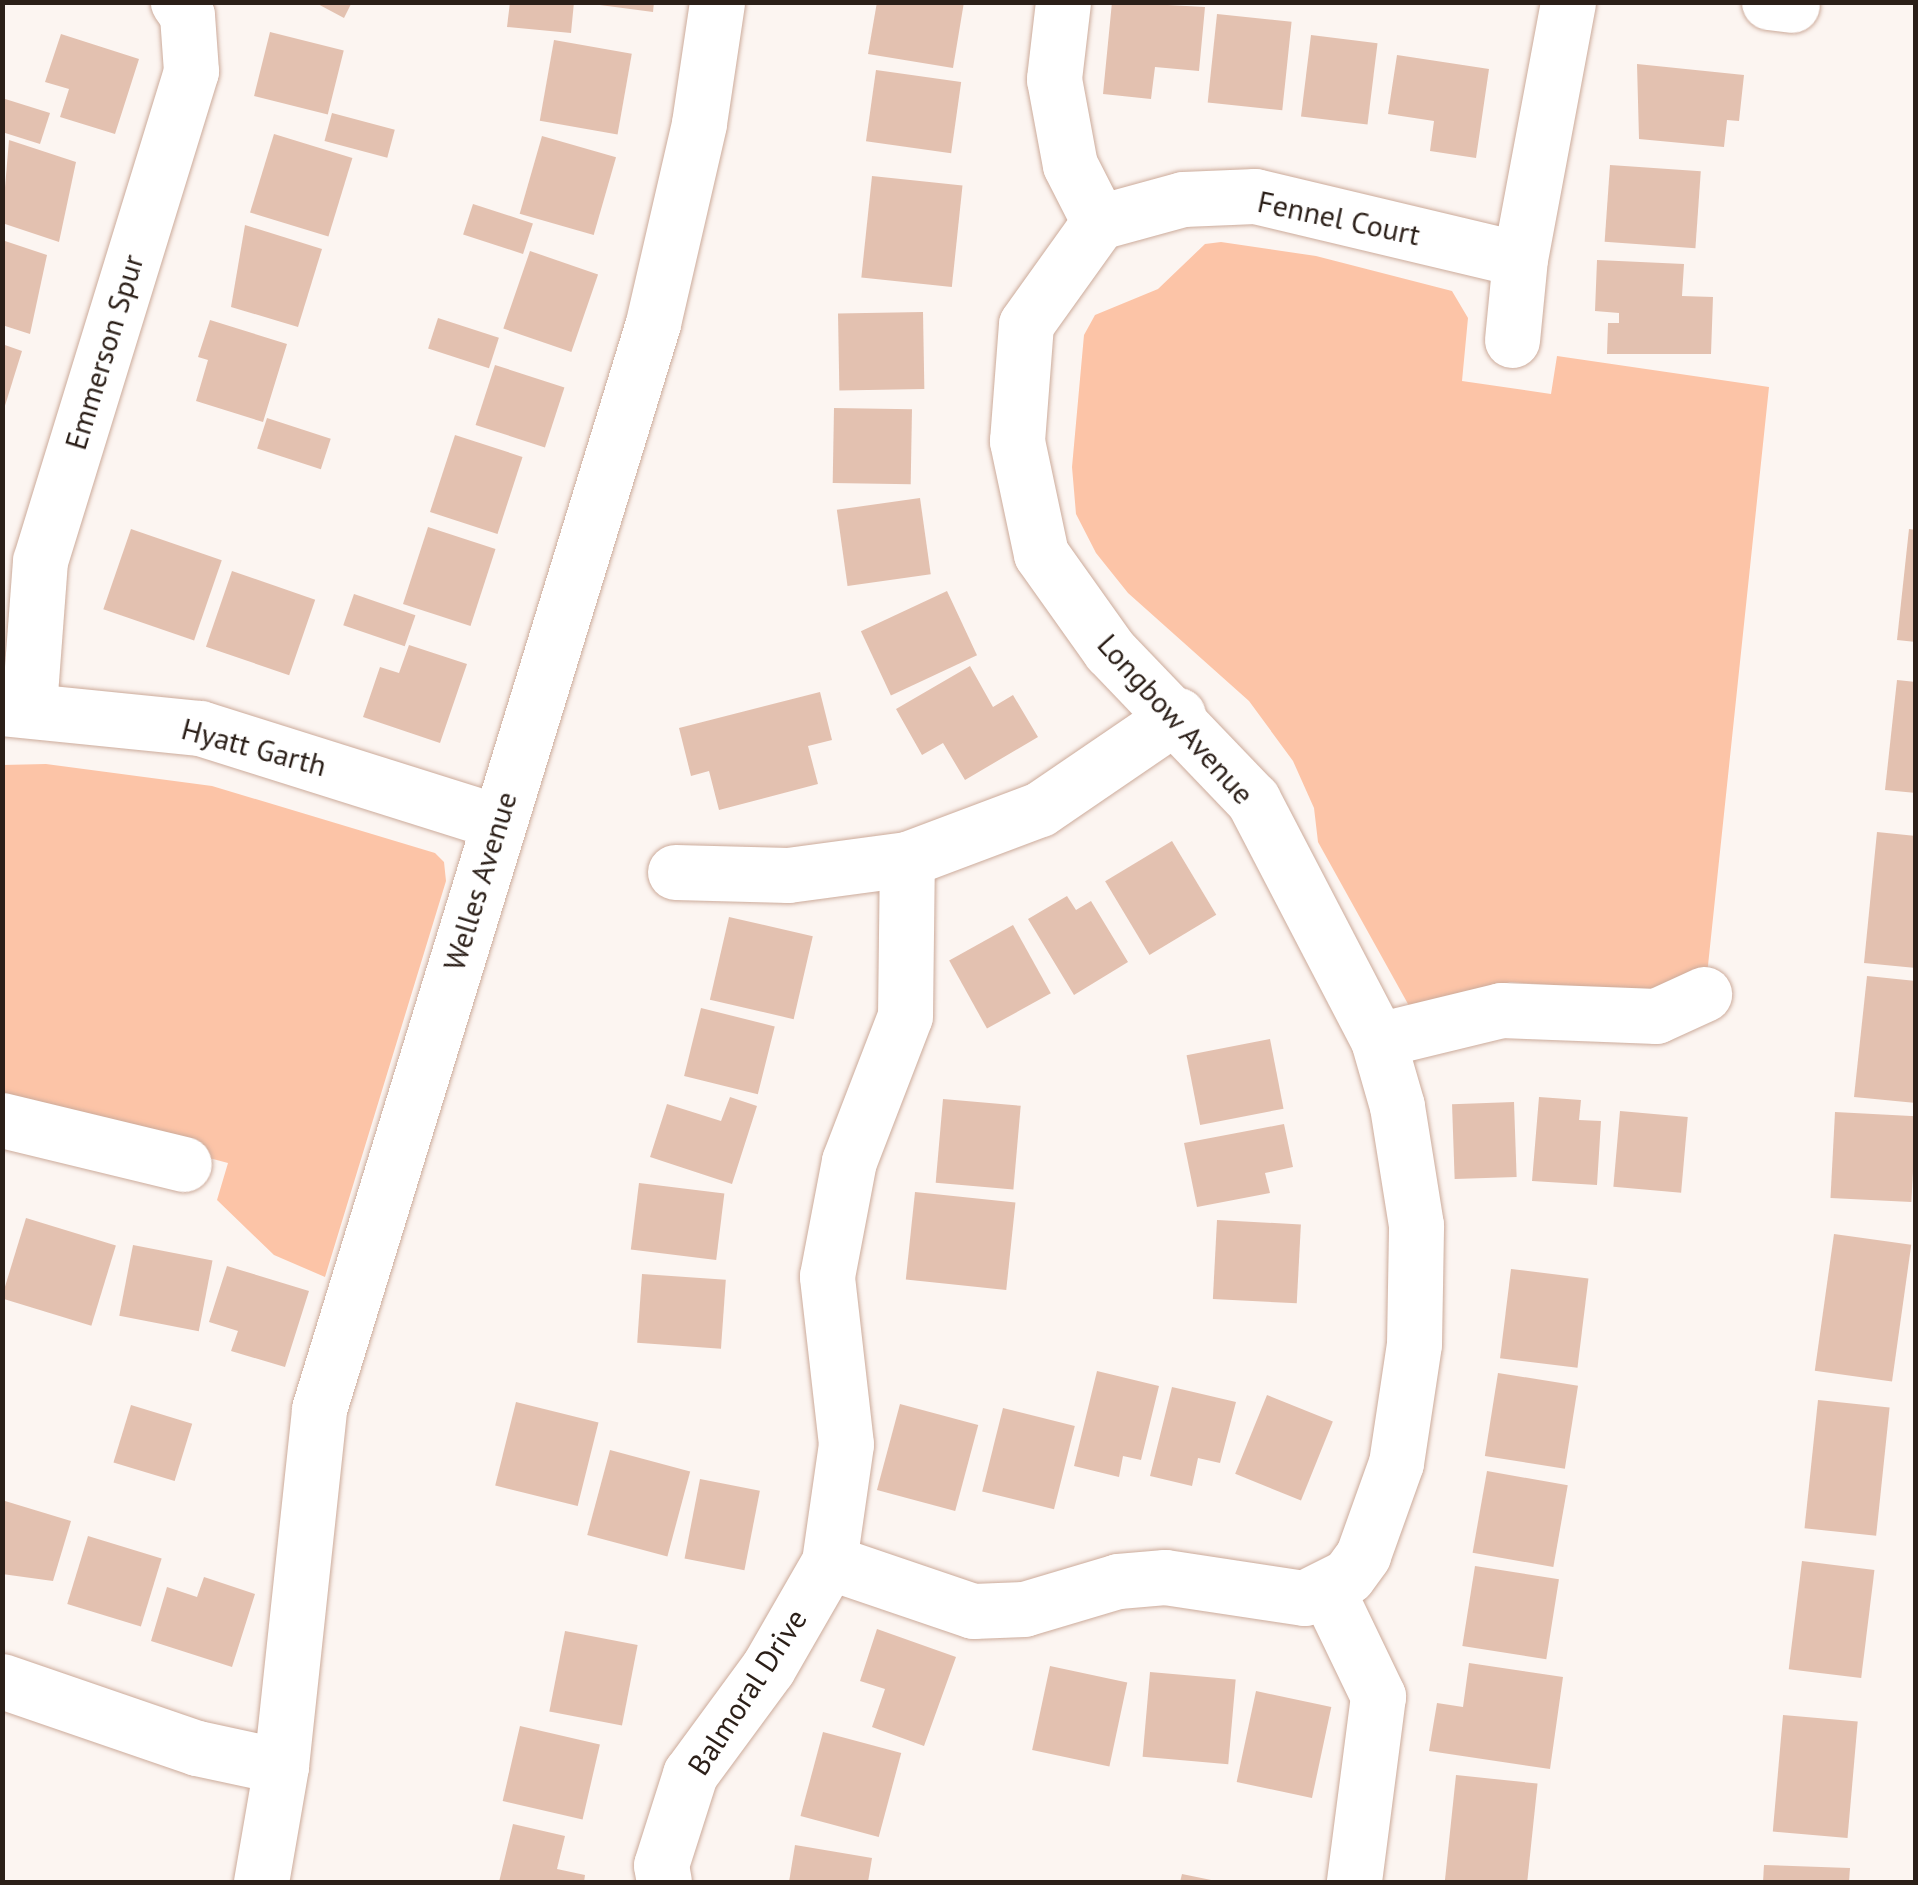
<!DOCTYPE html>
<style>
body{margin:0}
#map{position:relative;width:1918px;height:1885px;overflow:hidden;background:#fcf5f1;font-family:"PT Sans",sans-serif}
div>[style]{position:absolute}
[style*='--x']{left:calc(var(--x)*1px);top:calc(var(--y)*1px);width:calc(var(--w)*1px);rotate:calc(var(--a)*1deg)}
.green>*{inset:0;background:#fcc4a7}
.building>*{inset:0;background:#e3c1b0;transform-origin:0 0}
.roads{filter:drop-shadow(0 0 2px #ccab9b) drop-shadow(0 0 2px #ccab9b)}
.minor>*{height:55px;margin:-27.5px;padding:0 27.5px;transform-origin:27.5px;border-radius:27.5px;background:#fff}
span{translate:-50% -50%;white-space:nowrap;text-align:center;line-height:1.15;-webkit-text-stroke:9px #fff;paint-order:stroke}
.street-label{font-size:30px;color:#2b1f18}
.frame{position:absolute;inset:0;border:5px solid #2b1f18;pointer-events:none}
</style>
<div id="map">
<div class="green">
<div style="clip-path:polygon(1221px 242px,1316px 256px,1452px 291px,1468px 318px,1462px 381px,1551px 394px,1557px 356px,1769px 387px,1707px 975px,1643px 992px,1510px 982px,1413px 1013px,1318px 842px,1314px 808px,1293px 761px,1249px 701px,1128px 593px,1096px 553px,1076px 514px,1072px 467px,1084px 335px,1095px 315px,1158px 289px,1205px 244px)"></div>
<div style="clip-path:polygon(46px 764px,212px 786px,435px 853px,444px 862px,446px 881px,325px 1277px,274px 1255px,217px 1200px,228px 1163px,3px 1103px,2px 765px)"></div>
</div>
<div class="building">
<div style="clip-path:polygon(314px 2px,352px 2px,344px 18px)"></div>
<div style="clip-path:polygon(510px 2px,574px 2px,571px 33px,507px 27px)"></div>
<div style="clip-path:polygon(577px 2px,654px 2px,653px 12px)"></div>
<div style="clip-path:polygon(877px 2px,964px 2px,953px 68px,868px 54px)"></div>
<div style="clip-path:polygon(1112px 2px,1205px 7px,1199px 71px,1155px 67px,1151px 99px,1103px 94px)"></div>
<div style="left:1217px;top:14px;width:75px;height:89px;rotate:6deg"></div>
<div style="left:270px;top:32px;width:76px;height:66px;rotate:14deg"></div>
<div style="clip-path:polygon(61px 34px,139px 59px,115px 134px,60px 117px,69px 89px,45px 82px)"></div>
<div style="left:1311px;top:35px;width:67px;height:82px;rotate:7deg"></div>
<div style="left:554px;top:40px;width:79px;height:82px;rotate:10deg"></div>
<div style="clip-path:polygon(1397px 55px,1489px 69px,1476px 158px,1430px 151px,1434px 121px,1388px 114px)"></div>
<div style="clip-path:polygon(1637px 64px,1744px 75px,1739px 121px,1727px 120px,1724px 147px,1639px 139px)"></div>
<div style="left:876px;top:70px;width:86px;height:72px;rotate:8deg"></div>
<div style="clip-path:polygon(2px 98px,50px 113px,40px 144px,2px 132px)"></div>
<div style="left:332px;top:113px;width:65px;height:29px;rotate:15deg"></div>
<div style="left:274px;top:134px;width:82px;height:82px;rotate:17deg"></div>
<div style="left:542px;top:136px;width:77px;height:81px;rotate:16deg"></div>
<div style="clip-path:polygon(9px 140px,76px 162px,59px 242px,2px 223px)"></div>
<div style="left:1610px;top:165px;width:91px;height:77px;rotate:4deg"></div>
<div style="left:872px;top:176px;width:91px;height:102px;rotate:6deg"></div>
<div style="left:473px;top:204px;width:63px;height:32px;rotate:18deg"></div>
<div style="clip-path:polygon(245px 225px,322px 249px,298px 327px,231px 307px)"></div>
<div style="clip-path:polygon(2px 240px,47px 255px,30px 334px,2px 325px)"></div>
<div style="left:530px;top:251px;width:72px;height:82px;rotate:19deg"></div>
<div style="clip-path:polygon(1597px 260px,1684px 264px,1682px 296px,1713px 297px,1711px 354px,1607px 354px,1608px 323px,1619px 323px,1619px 313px,1595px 311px)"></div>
<div style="left:923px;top:312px;width:77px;height:85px;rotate:89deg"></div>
<div style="left:438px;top:318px;width:64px;height:32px;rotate:18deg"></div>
<div style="clip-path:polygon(210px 320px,287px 344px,263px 422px,196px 401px,208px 360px,198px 357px)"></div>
<div style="clip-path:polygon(2px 344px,22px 351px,3px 412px,2px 412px)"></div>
<div style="left:495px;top:365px;width:73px;height:63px;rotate:18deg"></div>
<div style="left:834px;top:408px;width:78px;height:75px;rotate:1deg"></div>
<div style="left:267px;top:418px;width:67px;height:32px;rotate:18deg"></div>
<div style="left:455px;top:435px;width:71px;height:81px;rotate:18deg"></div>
<div style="left:920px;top:498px;width:77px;height:84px;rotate:82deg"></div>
<div style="left:428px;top:527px;width:71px;height:81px;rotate:18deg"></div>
<div style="left:131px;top:529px;width:96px;height:85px;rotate:19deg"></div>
<div style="clip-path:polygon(1909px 529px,1916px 530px,1916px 642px,1897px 640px)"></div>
<div style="left:232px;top:571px;width:88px;height:80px;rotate:19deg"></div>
<div style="left:947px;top:591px;width:71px;height:95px;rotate:65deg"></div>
<div style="left:354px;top:594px;width:65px;height:33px;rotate:19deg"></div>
<div style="clip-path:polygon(409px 645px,467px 664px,440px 743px,363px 717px,380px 667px,399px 673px)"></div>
<div style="clip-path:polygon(970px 666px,993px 707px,1013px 695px,1038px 737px,965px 780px,943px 743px,922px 755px,896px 709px)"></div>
<div style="clip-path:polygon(1897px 680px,1916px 682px,1916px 793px,1885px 790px)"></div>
<div style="clip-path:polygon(820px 692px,832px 740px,808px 746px,818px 784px,719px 810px,709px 771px,691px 776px,679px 728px)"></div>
<div style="clip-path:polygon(1877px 832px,1916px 836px,1916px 968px,1864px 963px)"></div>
<div style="left:1172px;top:841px;width:86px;height:78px;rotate:59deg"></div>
<div style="clip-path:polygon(1067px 896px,1076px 910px,1091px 901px,1128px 962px,1074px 995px,1028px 919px)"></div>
<div style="left:729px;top:917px;width:86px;height:85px;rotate:13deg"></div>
<div style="left:1013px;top:925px;width:78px;height:73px;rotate:61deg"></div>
<div style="clip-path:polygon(1867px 976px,1916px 981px,1916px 1103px,1854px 1097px)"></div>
<div style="left:701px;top:1008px;width:76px;height:70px;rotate:14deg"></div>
<div style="left:1270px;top:1039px;width:71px;height:85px;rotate:79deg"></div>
<div style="clip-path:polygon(730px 1097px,757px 1106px,732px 1184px,650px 1157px,667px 1104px,721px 1121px)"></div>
<div style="clip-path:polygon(1539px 1097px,1581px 1100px,1579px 1120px,1601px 1121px,1597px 1185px,1532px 1181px)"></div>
<div style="left:943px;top:1099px;width:78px;height:84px;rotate:5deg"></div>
<div style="left:1514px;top:1102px;width:75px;height:62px;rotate:88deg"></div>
<div style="left:1620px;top:1111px;width:68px;height:76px;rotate:5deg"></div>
<div style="left:1835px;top:1112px;width:81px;height:86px;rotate:3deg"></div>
<div style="clip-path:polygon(1284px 1124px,1293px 1167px,1265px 1173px,1270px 1193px,1197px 1207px,1184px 1143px)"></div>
<div style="left:639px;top:1183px;width:86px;height:67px;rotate:7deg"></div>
<div style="left:915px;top:1192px;width:101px;height:88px;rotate:6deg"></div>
<div style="left:26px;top:1218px;width:94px;height:84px;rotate:17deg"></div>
<div style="left:1217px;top:1220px;width:84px;height:79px;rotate:3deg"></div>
<div style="left:1834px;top:1234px;width:78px;height:138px;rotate:8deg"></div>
<div style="left:133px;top:1245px;width:81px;height:72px;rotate:11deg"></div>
<div style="clip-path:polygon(227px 1266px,309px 1291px,285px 1367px,231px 1351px,238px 1331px,209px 1322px)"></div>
<div style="left:1511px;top:1269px;width:78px;height:90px;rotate:7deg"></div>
<div style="left:642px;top:1274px;width:84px;height:69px;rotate:4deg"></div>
<div style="clip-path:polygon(1097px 1371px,1159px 1386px,1141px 1460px,1123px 1456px,1119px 1477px,1074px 1466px)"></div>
<div style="left:1498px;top:1373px;width:81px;height:84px;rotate:9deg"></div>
<div style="clip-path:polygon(1172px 1387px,1236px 1402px,1220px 1463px,1198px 1458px,1192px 1486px,1150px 1476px)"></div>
<div style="left:1267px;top:1395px;width:71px;height:85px;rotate:22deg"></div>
<div style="left:1818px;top:1400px;width:72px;height:129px;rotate:6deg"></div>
<div style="left:516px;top:1402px;width:85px;height:86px;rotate:14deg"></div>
<div style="left:900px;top:1404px;width:81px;height:89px;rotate:15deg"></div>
<div style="left:131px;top:1405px;width:64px;height:60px;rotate:17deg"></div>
<div style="left:1003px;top:1408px;width:74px;height:86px;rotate:14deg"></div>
<div style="left:610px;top:1450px;width:83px;height:88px;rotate:15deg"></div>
<div style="left:1487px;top:1471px;width:82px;height:83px;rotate:10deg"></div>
<div style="left:700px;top:1479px;width:61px;height:81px;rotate:11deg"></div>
<div style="clip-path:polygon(5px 1501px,71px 1521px,53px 1581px,2px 1574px)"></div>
<div style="left:88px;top:1536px;width:77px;height:71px;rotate:17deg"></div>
<div style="left:1802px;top:1561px;width:73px;height:109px;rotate:7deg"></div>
<div style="left:1475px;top:1566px;width:85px;height:81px;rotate:9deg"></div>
<div style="clip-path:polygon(204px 1577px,255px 1594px,232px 1667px,151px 1641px,167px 1587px,197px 1597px)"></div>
<div style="clip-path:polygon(877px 1629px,956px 1657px,924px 1746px,872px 1727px,885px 1689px,860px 1681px)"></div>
<div style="left:565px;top:1631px;width:74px;height:82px;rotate:11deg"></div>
<div style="clip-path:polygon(1469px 1663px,1563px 1677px,1550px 1769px,1429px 1751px,1437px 1703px,1463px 1707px)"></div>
<div style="left:1050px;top:1666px;width:79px;height:86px;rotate:12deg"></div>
<div style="left:1150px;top:1672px;width:86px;height:85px;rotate:5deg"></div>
<div style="left:1256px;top:1691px;width:77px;height:93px;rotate:12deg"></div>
<div style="left:1783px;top:1715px;width:75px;height:117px;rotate:5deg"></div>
<div style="left:520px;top:1726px;width:82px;height:77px;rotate:13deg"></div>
<div style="left:823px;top:1732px;width:81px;height:87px;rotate:15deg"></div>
<div style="left:1456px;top:1775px;width:82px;height:108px;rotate:6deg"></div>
<div style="clip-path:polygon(513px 1824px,565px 1836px,557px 1869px,585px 1875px,584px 1882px,499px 1882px)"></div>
<div style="clip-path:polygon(795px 1845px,872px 1858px,868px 1882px,789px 1882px)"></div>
<div style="clip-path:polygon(1764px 1865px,1850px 1868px,1849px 1882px,1763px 1882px)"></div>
<div style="clip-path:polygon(1182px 1874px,1216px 1881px,1215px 1882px,1180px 1882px)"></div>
</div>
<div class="roads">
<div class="minor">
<div style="--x:1063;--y:2;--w:78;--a:96.7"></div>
<div style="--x:1054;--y:79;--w:87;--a:79.5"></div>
<div style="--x:1070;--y:165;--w:64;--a:63"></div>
<div style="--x:1769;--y:2;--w:23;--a:7"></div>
<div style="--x:1099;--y:222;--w:87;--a:-15.3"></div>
<div style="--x:1183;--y:199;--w:72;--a:-2.4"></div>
<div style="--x:1255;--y:196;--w:272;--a:13.4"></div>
<div style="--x:1512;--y:340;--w:81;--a:-84.4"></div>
<div style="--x:1520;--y:259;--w:261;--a:-79.4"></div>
<div style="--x:29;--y:707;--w:146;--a:-85.7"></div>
<div style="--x:40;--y:561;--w:513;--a:-72.87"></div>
<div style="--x:191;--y:71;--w:56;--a:-94.1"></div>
<div style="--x:187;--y:15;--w:16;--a:-125"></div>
<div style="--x:2;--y:708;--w:199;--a:5.8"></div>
<div style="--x:200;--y:728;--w:312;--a:17.5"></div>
<div style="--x:675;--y:872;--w:113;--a:1.5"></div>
<div style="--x:788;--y:875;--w:120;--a:-7.7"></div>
<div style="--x:907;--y:859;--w:142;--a:-20.6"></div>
<div style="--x:1040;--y:809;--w:167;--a:-34.3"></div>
<div style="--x:1378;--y:1040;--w:127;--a:-13.7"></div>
<div style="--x:1501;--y:1010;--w:155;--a:2.2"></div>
<div style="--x:1656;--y:1016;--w:53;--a:-24.6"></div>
<div style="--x:2;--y:1120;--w:187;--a:13.6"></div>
<div style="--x:829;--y:1562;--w:152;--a:18.8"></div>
<div style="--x:973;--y:1611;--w:51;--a:-2.2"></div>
<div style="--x:1024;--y:1609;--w:98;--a:-16.6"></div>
<div style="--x:1118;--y:1581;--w:47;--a:-4.9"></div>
<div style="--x:1165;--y:1577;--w:141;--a:8.6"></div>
<div style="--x:1304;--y:1598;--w:49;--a:-26.6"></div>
<div style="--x:1348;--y:1576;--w:26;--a:-54"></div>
<div style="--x:1363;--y:1555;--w:98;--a:-70.3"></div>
<div style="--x:1396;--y:1463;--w:120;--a:-81.4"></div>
<div style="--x:1414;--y:1344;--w:119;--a:-89"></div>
<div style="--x:1416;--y:1225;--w:121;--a:-99.1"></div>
<div style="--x:1397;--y:1106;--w:69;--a:-106.1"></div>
<div style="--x:1378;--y:1040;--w:271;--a:-117.5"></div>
<div style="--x:1253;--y:800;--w:207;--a:-133.8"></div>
<div style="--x:1110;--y:651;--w:119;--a:-125.4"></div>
<div style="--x:1041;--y:554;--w:116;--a:-102"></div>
<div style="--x:1017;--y:441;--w:117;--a:-85.6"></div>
<div style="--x:1026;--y:324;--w:125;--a:-54.4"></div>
<div style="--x:1327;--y:1590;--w:118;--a:64.3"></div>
<div style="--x:1378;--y:1696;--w:188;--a:97.4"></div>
<div style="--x:2;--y:1681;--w:206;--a:19"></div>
<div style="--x:197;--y:1748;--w:86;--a:12.1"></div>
<div style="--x:281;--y:1766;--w:359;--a:-83.9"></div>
<div style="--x:319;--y:1409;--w:1136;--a:-72.9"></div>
<div style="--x:653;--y:323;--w:205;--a:-77"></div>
<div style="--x:699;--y:123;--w:122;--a:-81.5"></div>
<div style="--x:261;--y:1882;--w:118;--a:-80.2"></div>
<div style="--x:664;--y:1882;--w:17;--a:-100"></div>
<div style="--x:661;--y:1865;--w:96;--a:-72.3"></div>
<div style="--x:690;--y:1774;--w:132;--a:-53.7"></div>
<div style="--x:768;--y:1668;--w:122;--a:-60.1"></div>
<div style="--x:829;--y:1562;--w:119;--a:-81.8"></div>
<div style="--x:846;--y:1444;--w:169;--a:-96.5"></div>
<div style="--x:827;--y:1276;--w:117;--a:-79.2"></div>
<div style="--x:849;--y:1161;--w:155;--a:-68.9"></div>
<div style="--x:905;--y:1016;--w:157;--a:-89.3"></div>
</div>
</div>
<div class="street-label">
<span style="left:1339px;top:218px;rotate:12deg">Fennel Court</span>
<span style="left:104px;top:352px;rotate:-73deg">Emmerson Spur</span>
<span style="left:1176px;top:719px;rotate:48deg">Longbow Avenue</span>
<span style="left:254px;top:747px;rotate:15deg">Hyatt Garth</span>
<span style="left:480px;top:881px;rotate:-73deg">Welles Avenue</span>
<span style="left:747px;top:1692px;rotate:-57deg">Balmoral Drive</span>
</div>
<div class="frame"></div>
</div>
